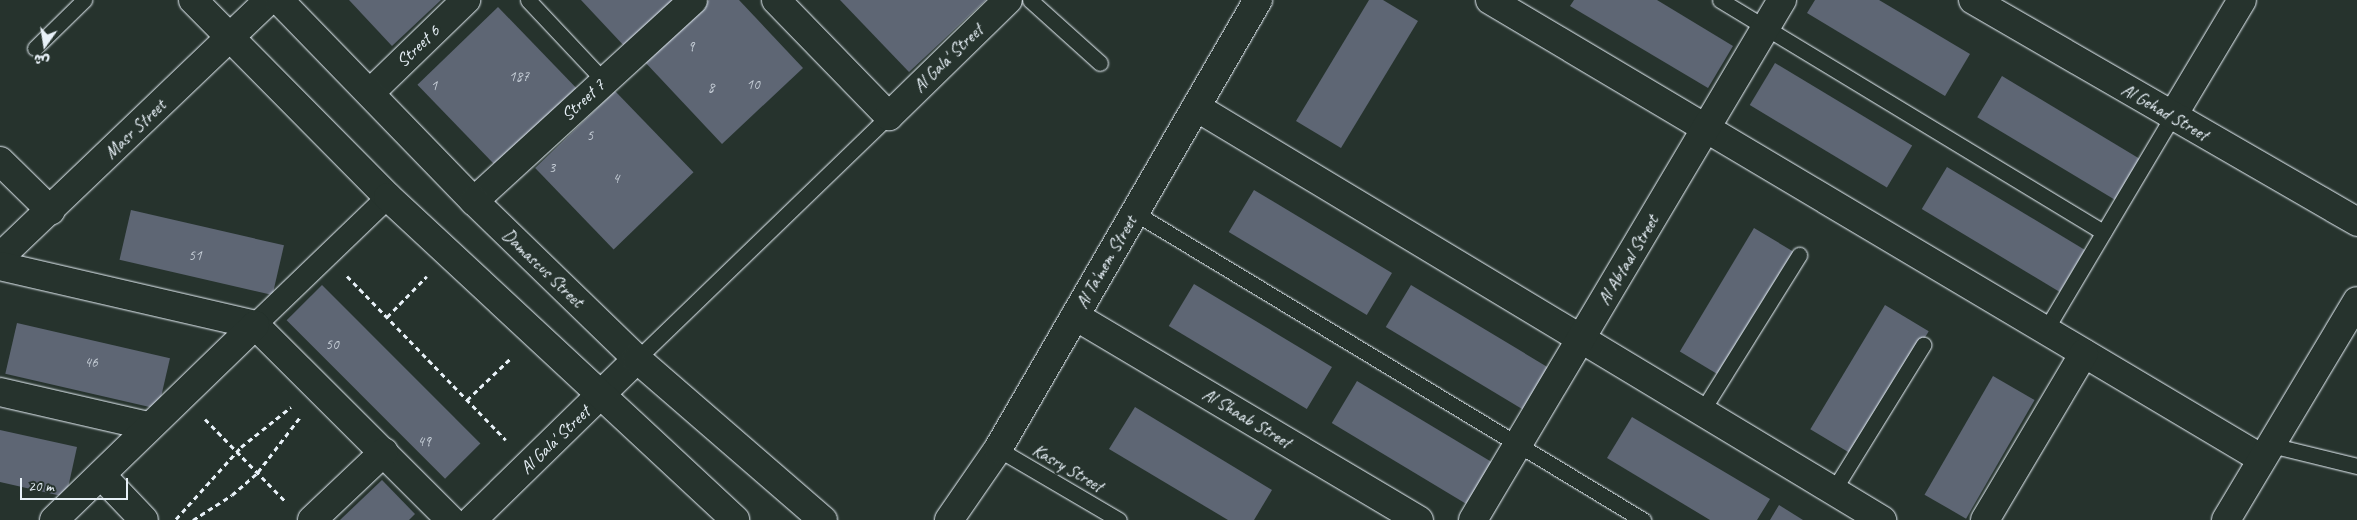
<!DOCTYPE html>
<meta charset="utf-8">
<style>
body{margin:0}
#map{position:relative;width:2357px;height:520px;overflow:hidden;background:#26332d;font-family:Caveat,"Playpen Sans Arabic",sans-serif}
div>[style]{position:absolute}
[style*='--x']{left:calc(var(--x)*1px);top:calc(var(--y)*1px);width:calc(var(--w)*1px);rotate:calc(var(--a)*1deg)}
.building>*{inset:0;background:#5e6674;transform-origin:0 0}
.path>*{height:3px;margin-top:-1.5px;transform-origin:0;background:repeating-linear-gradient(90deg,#e8f1f8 0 5px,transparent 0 9px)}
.roads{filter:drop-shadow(0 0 1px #e8f1f8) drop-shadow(0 0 1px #e8f1f8)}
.service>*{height:15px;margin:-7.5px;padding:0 7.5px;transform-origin:7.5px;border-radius:7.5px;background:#26332d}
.pedestrian>*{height:22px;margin:-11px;padding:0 11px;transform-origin:11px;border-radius:11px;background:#26332d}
.minor>*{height:28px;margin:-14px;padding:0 14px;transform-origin:14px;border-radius:14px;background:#26332d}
.tertiary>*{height:28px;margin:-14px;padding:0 14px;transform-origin:14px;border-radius:14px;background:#26332d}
span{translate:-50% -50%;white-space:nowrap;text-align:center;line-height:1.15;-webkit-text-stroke:4.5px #26332d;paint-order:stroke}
.number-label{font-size:15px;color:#c6ced7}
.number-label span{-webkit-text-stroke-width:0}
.street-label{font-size:18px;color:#e8f1f8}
.north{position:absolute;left:20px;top:20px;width:50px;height:50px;-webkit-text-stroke:4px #26332d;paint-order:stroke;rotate:193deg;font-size:14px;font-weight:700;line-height:20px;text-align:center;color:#e8f1f8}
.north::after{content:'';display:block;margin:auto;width:18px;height:22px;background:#e8f1f8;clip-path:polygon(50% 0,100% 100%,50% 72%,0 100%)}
.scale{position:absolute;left:20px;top:478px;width:108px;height:22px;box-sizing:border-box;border:2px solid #e8f1f8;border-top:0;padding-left:6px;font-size:15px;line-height:18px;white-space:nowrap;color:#e8f1f8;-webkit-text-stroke:4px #26332d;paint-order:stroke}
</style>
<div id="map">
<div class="building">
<div style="clip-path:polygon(349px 0,441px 0,392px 46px)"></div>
<div style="clip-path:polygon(581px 0,677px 0,626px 48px)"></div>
<div style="clip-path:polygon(709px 0,739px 0,803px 68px,722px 144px,644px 61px)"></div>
<div style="clip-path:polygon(840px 0,986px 0,909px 72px)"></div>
<div style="clip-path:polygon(1369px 0,1383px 0,1418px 21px,1341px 148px,1296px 121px)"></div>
<div style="clip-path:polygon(1574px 0,1657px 0,1733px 46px,1708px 88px,1570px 6px)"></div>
<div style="clip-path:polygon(1815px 0,1879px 0,1970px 54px,1945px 96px,1807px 13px)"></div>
<div style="left:498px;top:7px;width:113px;height:112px;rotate:46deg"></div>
<div style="left:1775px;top:63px;width:160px;height:49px;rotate:31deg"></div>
<div style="left:2002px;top:76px;width:161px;height:48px;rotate:31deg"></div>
<div style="left:615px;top:91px;width:113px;height:111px;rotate:46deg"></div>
<div style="left:1947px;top:167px;width:161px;height:49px;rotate:31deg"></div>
<div style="left:1254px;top:190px;width:161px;height:49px;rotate:31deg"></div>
<div style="left:131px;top:210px;width:157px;height:51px;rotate:13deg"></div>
<div style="left:1754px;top:228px;width:47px;height:144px;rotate:31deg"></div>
<div style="left:1194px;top:284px;width:161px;height:49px;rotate:31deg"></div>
<div style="left:322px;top:285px;width:224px;height:50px;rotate:45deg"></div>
<div style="left:1411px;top:285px;width:160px;height:49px;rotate:31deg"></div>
<div style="left:1885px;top:305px;width:51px;height:145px;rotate:31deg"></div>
<div style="left:17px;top:323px;width:157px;height:52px;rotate:13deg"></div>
<div style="left:1993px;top:376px;width:48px;height:137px;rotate:30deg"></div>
<div style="left:1357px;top:381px;width:160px;height:49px;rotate:31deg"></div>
<div style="clip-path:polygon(1135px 407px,1272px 490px,1254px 520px,1228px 520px,1109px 449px)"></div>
<div style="clip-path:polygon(1632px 417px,1770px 499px,1757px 520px,1710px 520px,1607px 458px)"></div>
<div style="clip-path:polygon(0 430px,77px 447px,66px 497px,0 482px)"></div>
<div style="clip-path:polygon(382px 480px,415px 514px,409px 520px,340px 520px)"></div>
<div style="clip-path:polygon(1779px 505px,1803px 520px,1770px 520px)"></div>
</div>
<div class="path">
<div style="--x:347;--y:276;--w:228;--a:45.9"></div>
<div style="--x:387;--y:317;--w:57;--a:-45.7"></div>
<div style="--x:467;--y:400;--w:62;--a:-43.7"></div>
<div style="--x:205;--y:419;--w:116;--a:45.7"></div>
<div style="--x:176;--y:519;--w:97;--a:-47.9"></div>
<div style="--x:241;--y:447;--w:64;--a:-38.7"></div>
<div style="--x:193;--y:520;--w:46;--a:-32.7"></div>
<div style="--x:232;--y:495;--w:35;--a:-41"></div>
<div style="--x:258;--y:472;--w:71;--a:-52.5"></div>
</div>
<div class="roads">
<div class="service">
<div style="--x:528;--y:0;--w:111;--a:46.8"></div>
<div style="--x:1030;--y:0;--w:94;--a:42"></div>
<div style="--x:1720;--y:0;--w:448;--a:31.2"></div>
<div style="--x:35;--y:48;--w:69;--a:-44.4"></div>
<div style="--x:1135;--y:213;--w:594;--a:31.15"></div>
<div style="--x:2045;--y:331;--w:249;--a:-59.3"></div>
<div style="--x:637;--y:359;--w:350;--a:-44"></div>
<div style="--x:1702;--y:411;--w:184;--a:-58.1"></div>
<div style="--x:2271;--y:445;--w:89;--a:13.7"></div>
<div style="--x:998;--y:449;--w:140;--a:30.4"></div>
<div style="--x:1833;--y:491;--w:172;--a:-58.3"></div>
</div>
<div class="pedestrian">
<div style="--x:255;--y:325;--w:185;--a:-43.9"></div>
</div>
<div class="minor">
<div style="--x:776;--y:0;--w:162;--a:45.8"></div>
<div style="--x:889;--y:116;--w:166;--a:-44.3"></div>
<div style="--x:1490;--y:0;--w:898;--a:30.73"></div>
<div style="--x:370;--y:93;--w:134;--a:-44.1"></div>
<div style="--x:1196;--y:107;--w:801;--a:31.05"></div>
<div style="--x:2172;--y:117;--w:136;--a:-59.1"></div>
<div style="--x:0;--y:161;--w:71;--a:44.4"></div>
<div style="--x:474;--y:201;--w:297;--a:-42.5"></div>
<div style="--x:0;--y:257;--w:372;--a:-43.7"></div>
<div style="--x:0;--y:266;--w:262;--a:13"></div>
<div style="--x:255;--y:325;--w:276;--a:44.9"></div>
<div style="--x:1075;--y:316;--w:400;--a:30.7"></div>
<div style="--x:0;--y:392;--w:153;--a:12.9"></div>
<div style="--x:101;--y:475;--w:62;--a:46.3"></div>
<div style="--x:54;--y:520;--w:280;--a:-44.1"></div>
<div style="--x:312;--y:520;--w:99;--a:-43.4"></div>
<div style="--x:472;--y:520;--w:231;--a:-44.3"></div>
<div style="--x:1473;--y:520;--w:605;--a:-59.28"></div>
<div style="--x:1985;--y:520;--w:194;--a:-59.3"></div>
<div style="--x:2226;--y:520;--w:255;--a:-59.1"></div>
</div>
<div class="tertiary">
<div style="--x:193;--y:0;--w:277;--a:45.3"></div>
<div style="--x:388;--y:197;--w:474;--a:42.9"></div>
<div style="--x:279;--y:0;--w:280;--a:45.9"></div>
<div style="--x:474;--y:201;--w:227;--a:44.1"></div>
<div style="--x:637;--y:359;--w:246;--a:40.9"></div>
<div style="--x:1973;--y:0;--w:444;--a:30"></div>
<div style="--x:949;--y:520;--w:86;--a:-55.4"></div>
<div style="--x:998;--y:449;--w:519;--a:-59.93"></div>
</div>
</div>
<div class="number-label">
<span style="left:691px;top:47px">9</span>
<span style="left:519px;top:77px">187</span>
<span style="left:753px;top:85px">10</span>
<span style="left:434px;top:86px">1</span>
<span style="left:711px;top:88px">8</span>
<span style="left:590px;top:136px">5</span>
<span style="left:552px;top:168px">3</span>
<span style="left:616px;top:179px">4</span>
<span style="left:195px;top:256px">51</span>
<span style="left:332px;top:345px">50</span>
<span style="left:91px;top:363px">46</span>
<span style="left:424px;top:442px">49</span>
</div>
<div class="street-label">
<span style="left:418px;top:46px;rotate:-44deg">Street 6</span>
<span style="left:948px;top:58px;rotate:-44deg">Al Gala' Street</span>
<span style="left:583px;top:100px;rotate:-43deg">Street 7</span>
<span style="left:2165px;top:112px;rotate:30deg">Al Gehad Street</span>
<span style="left:135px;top:129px;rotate:-44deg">Masr Street</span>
<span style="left:1628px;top:260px;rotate:-59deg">Al Abtaal Street</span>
<span style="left:1106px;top:262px;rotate:-60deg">Al Ta'mem Street</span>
<span style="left:543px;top:268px;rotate:44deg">Damascus Street</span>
<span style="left:1247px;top:418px;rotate:31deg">Al Shaab Street</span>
<span style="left:555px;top:440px;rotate:-44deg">Al Gala' Street</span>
<span style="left:1068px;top:468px;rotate:30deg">Kasry Street</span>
</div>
<div class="north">ش</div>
<div class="scale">20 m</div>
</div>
